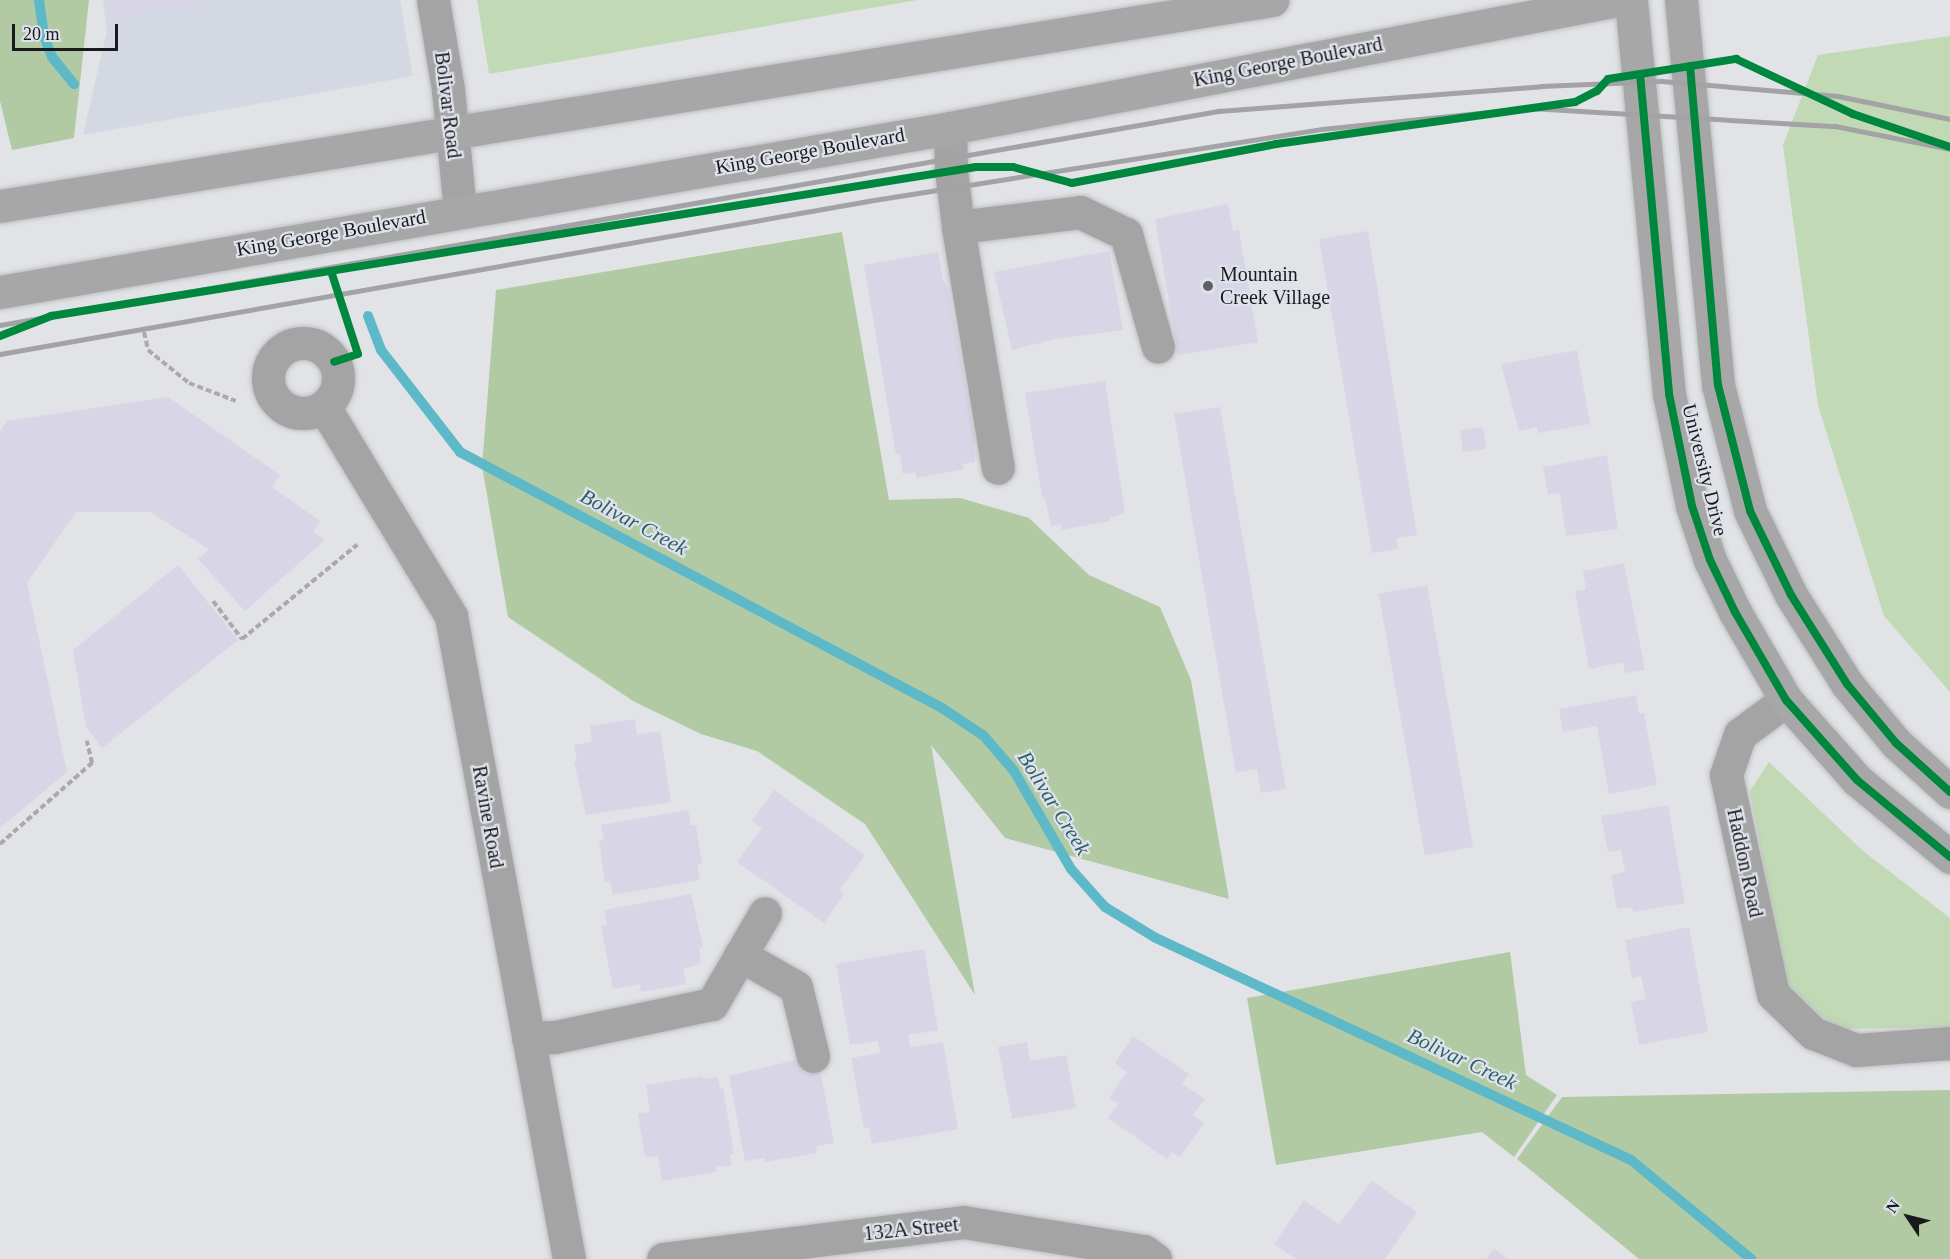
<!DOCTYPE html>
<style>
body{margin:0}
#map{position:relative;width:1950px;height:1259px;overflow:hidden;background:#e1e3e7;font-family:Georgia,serif}
div>[style]{position:absolute}
[style*='--x']{left:calc(var(--x)*1px);top:calc(var(--y)*1px);width:calc(var(--w)*1px);rotate:calc(var(--a)*1deg)}
.built>*{inset:0;background:#d3d8e2}
.green>*{inset:0;background:#c1dab5}
.forest>*{inset:0;background:#b1caa4}
.stream>*{height:10px;margin:-5px;padding:0 5px;transform-origin:5px;border-radius:5px;background:#5db8c8}
.building>*{inset:0;background:#d8d5e6;transform-origin:0 0}
.path>*{height:4px;margin-top:-2px;transform-origin:0;background:repeating-linear-gradient(90deg,#aaa9ab 0 6px,transparent 0 9px)}
.roads{filter:drop-shadow(0 0 2px #bebfc2) drop-shadow(0 0 2px #bebfc2)}
.minor>*{height:33px;margin:-16.5px;padding:0 16.5px;transform-origin:16.5px;border-radius:16.5px;background:#a5a4a5}
.minor>.ring{margin:-16.5px;padding:0;box-sizing:content-box;background:none;border:33px solid #a5a4a5;border-radius:50%}
.major>*{height:33px;margin:-16.5px;padding:0 16.5px;transform-origin:16.5px;border-radius:16.5px;background:#a7a7a8}
.rail>*{height:4.5px;margin:-2.25px;padding:0 2.25px;transform-origin:2.25px;border-radius:2.25px;background:#a3a3a6}
.cycleway>*{height:8px;margin:-4px;padding:0 4px;transform-origin:4px;border-radius:4px;background:#00873e}
.dots>*{width:16px;height:16px;translate:-50% -50%;box-sizing:border-box;border:3px solid #dee2ea;border-radius:50%}
span{translate:-50% -50%;white-space:nowrap;text-align:center;line-height:1.15;-webkit-text-stroke:4.5px #dee2ea;paint-order:stroke}
.street-label{font-size:20px;color:#191a1d}
.poi-label{font-size:20px;color:#191a1d}
.left{translate:0 -50%;text-align:left}
.water-label{font-size:21px;color:#2e6069;font-style:italic}
.north{position:absolute;left:1878px;top:1187px;width:60px;height:60px;-webkit-text-stroke:4px #dee2ea;paint-order:stroke;rotate:305deg;font-size:16px;font-weight:700;line-height:24px;text-align:center;color:#191a1d}
.north::after{content:'';display:block;margin:auto;width:21px;height:27px;background:#191a1d;clip-path:polygon(50% 0,100% 100%,50% 72%,0 100%)}
.scale{position:absolute;left:12px;top:24px;width:106px;height:27px;box-sizing:border-box;border:3px solid #191a1d;border-top:0;padding-left:8px;font-size:18px;line-height:21px;white-space:nowrap;color:#191a1d;-webkit-text-stroke:4px #dee2ea;paint-order:stroke}
</style>
<div id="map">
<div class="built">
<div style="clip-path:polygon(103px 0,400px 0,413px 76px,83px 135px,107px 31px)"></div>
</div>
<div class="green">
<div style="clip-path:polygon(477px 0,917px 0,489px 74px)"></div>
<div style="clip-path:polygon(1950px 36px,1950px 692px,1884px 616px,1818px 405px,1783px 145px,1818px 55px)"></div>
<div style="clip-path:polygon(1769px 762px,1863px 851px,1950px 918px,1950px 1027px,1836px 1029px,1785px 984px,1750px 791px)"></div>
</div>
<div class="forest">
<div style="clip-path:polygon(0 0,89px 0,74px 138px,12px 150px,0 101px)"></div>
<div style="clip-path:polygon(842px 232px,889px 500px,960px 498px,1029px 518px,1089px 575px,1160px 607px,1191px 680px,1229px 899px,1005px 838px,931px 745px,975px 995px,865px 824px,757px 751px,701px 734px,633px 701px,508px 617px,482px 466px,496px 290px)"></div>
<div style="clip-path:polygon(1510px 952px,1526px 1075px,1557px 1095px,1514px 1157px,1482px 1132px,1276px 1165px,1247px 998px)"></div>
<div style="clip-path:polygon(1950px 1090px,1950px 1259px,1639px 1259px,1517px 1159px,1562px 1097px)"></div>
</div>
<div class="stream">
<div style="--x:39;--y:0;--w:36;--a:82"></div>
<div style="--x:44;--y:36;--w:22;--a:69"></div>
<div style="--x:52;--y:57;--w:35;--a:51"></div>
<div style="--x:368;--y:316;--w:36;--a:69"></div>
<div style="--x:381;--y:350;--w:129;--a:52.2"></div>
<div style="--x:460;--y:452;--w:546;--a:27.97"></div>
<div style="--x:942;--y:708;--w:50;--a:33.7"></div>
<div style="--x:984;--y:736;--w:46;--a:49.4"></div>
<div style="--x:1014;--y:771;--w:113;--a:59.8"></div>
<div style="--x:1071;--y:869;--w:51;--a:48.2"></div>
<div style="--x:1105;--y:907;--w:60;--a:31.3"></div>
<div style="--x:1156;--y:938;--w:524;--a:25.05"></div>
<div style="--x:1631;--y:1160;--w:156;--a:39.5"></div>
</div>
<div class="building">
<div style="clip-path:polygon(113px 0,209px 0,209px 1px,116px 17px)"></div>
<div style="clip-path:polygon(1228px 204px,1233px 231px,1239px 230px,1258px 342px,1178px 355px,1155px 219px)"></div>
<div style="clip-path:polygon(1368px 231px,1417px 535px,1397px 538px,1398px 549px,1372px 553px,1319px 239px)"></div>
<div style="clip-path:polygon(1109px 251px,1123px 330px,1055px 339px,1012px 350px,994px 272px)"></div>
<div style="clip-path:polygon(938px 252px,943px 280px,948px 287px,974px 432px,975px 462px,963px 464px,964px 469px,917px 478px,915px 472px,903px 474px,900px 454px,896px 455px,864px 265px)"></div>
<div style="clip-path:polygon(1577px 350px,1590px 424px,1538px 433px,1537px 427px,1519px 431px,1501px 364px)"></div>
<div style="clip-path:polygon(1105px 381px,1125px 513px,1110px 518px,1110px 521px,1062px 530px,1061px 524px,1051px 526px,1045px 497px,1042px 497px,1025px 393px)"></div>
<div style="clip-path:polygon(168px 397px,280px 475px,272px 487px,320px 521px,313px 532px,325px 540px,245px 611px,198px 559px,209px 549px,150px 512px,76px 512px,27px 583px,67px 772px,0 828px,0 432px,7px 421px)"></div>
<div style="clip-path:polygon(1220px 407px,1286px 789px,1261px 793px,1257px 769px,1236px 773px,1174px 414px)"></div>
<div style="left:1483px;top:427px;width:22px;height:23px;rotate:82deg"></div>
<div style="clip-path:polygon(1607px 455px,1618px 529px,1566px 536px,1560px 493px,1548px 495px,1543px 467px)"></div>
<div style="clip-path:polygon(1624px 563px,1645px 670px,1625px 673px,1623px 662px,1589px 669px,1575px 591px,1586px 589px,1583px 571px)"></div>
<div style="clip-path:polygon(178px 565px,238px 640px,102px 748px,86px 727px,73px 650px)"></div>
<div style="left:1427px;top:585px;width:266px;height:49px;rotate:80deg"></div>
<div style="clip-path:polygon(1636px 695px,1639px 713px,1644px 713px,1657px 785px,1609px 794px,1597px 726px,1563px 732px,1559px 709px)"></div>
<div style="clip-path:polygon(635px 719px,637px 735px,660px 731px,671px 802px,586px 815px,574px 762px,577px 761px,574px 745px,592px 742px,590px 726px)"></div>
<div style="clip-path:polygon(774px 790px,865px 855px,839px 890px,844px 894px,824px 923px,737px 862px,762px 828px,752px 821px)"></div>
<div style="clip-path:polygon(1668px 805px,1685px 903px,1633px 912px,1632px 907px,1617px 909px,1611px 875px,1625px 872px,1621px 850px,1608px 852px,1601px 816px)"></div>
<div style="clip-path:polygon(688px 810px,691px 825px,696px 825px,702px 864px,697px 865px,700px 880px,613px 895px,610px 881px,605px 882px,599px 841px,604px 840px,601px 825px)"></div>
<div style="clip-path:polygon(691px 894px,703px 947px,699px 948px,701px 964px,683px 968px,686px 984px,641px 992px,640px 984px,613px 989px,601px 926px,607px 925px,604px 910px)"></div>
<div style="clip-path:polygon(1689px 927px,1708px 1032px,1639px 1045px,1631px 1002px,1646px 999px,1641px 976px,1632px 978px,1625px 940px)"></div>
<div style="clip-path:polygon(924px 949px,938px 1030px,908px 1035px,910px 1047px,943px 1042px,958px 1129px,872px 1144px,869px 1127px,864px 1128px,851px 1058px,880px 1053px,878px 1041px,850px 1045px,836px 964px)"></div>
<div style="clip-path:polygon(1133px 1036px,1189px 1074px,1182px 1084px,1205px 1099px,1193px 1115px,1204px 1123px,1180px 1157px,1172px 1152px,1167px 1159px,1108px 1118px,1118px 1104px,1109px 1098px,1127px 1072px,1115px 1063px)"></div>
<div style="clip-path:polygon(1027px 1042px,1030px 1061px,1066px 1055px,1076px 1108px,1012px 1119px,998px 1047px)"></div>
<div style="clip-path:polygon(804px 1058px,819px 1064px,834px 1143px,816px 1146px,817px 1153px,765px 1162px,765px 1158px,745px 1161px,729px 1076px)"></div>
<div style="clip-path:polygon(702px 1076px,703px 1079px,718px 1077px,720px 1089px,723px 1088px,734px 1154px,730px 1155px,732px 1165px,716px 1167px,717px 1172px,662px 1181px,658px 1156px,645px 1157px,638px 1114px,650px 1112px,646px 1085px)"></div>
<div style="clip-path:polygon(1372px 1181px,1417px 1212px,1385px 1259px,1296px 1259px,1274px 1244px,1304px 1200px,1339px 1224px)"></div>
<div style="clip-path:polygon(1494px 1249px,1508px 1259px,1486px 1259px)"></div>
</div>
<div class="path">
<div style="--x:144;--y:332;--w:18;--a:77"></div>
<div style="--x:148;--y:350;--w:53;--a:38.8"></div>
<div style="--x:189;--y:383;--w:50;--a:21"></div>
<div style="--x:213;--y:601;--w:48;--a:52.7"></div>
<div style="--x:242;--y:639;--w:149;--a:-39.3"></div>
<div style="--x:0;--y:844;--w:123;--a:-41.4"></div>
<div style="--x:92;--y:763;--w:23;--a:-103"></div>
</div>
<div class="roads">
<div class="minor">
<div style="--x:433;--y:0;--w:91;--a:80.5"></div>
<div style="--x:448;--y:90;--w:121;--a:84.3"></div>
<div style="--x:950;--y:128;--w:42;--a:88.6"></div>
<div style="--x:951;--y:170;--w:57;--a:83"></div>
<div style="--x:958;--y:227;--w:244;--a:80.6"></div>
<div style="--x:958;--y:227;--w:123;--a:-7"></div>
<div style="--x:1080;--y:212;--w:51;--a:25.6"></div>
<div style="--x:1126;--y:234;--w:117;--a:74.2"></div>
<div class="ring" style="left:268px;top:343px;width:37px;height:37px"></div>
<div style="--x:324;--y:407;--w:245;--a:58.7"></div>
<div style="--x:451;--y:616;--w:654;--a:79.6"></div>
<div style="--x:1786;--y:700;--w:57;--a:143.5"></div>
<div style="--x:1740;--y:734;--w:43;--a:108.9"></div>
<div style="--x:1726;--y:775;--w:224;--a:77.9"></div>
<div style="--x:1773;--y:994;--w:56;--a:44.3"></div>
<div style="--x:1813;--y:1033;--w:46;--a:21.6"></div>
<div style="--x:1856;--y:1050;--w:94;--a:-4.3"></div>
<div style="--x:740;--y:955;--w:64;--a:29.7"></div>
<div style="--x:796;--y:987;--w:71;--a:76.2"></div>
<div style="--x:528;--y:1038;--w:27;--a:-2"></div>
<div style="--x:555;--y:1037;--w:160;--a:-11.9"></div>
<div style="--x:712;--y:1004;--w:105;--a:-59.8"></div>
<div style="--x:663;--y:1259;--w:302;--a:-7"></div>
<div style="--x:963;--y:1222;--w:183;--a:9.1"></div>
<div style="--x:1144;--y:1251;--w:14;--a:36"></div>
</div>
<div class="major">
<div style="--x:1631;--y:0;--w:396;--a:84.5"></div>
<div style="--x:1669;--y:394;--w:114;--a:78.4"></div>
<div style="--x:1692;--y:506;--w:57;--a:71.6"></div>
<div style="--x:1710;--y:560;--w:58;--a:64.3"></div>
<div style="--x:1735;--y:612;--w:102;--a:59.9"></div>
<div style="--x:1786;--y:700;--w:107;--a:48.4"></div>
<div style="--x:1857;--y:780;--w:121;--a:39.6"></div>
<div style="--x:1681;--y:0;--w:387;--a:84.5"></div>
<div style="--x:1718;--y:385;--w:130;--a:75.7"></div>
<div style="--x:1750;--y:511;--w:93;--a:64"></div>
<div style="--x:1791;--y:595;--w:105;--a:57.8"></div>
<div style="--x:1847;--y:684;--w:77;--a:50.3"></div>
<div style="--x:1896;--y:743;--w:73;--a:42.2"></div>
<div style="--x:0;--y:206;--w:1289;--a:-9.2"></div>
<div style="--x:0;--y:292;--w:964;--a:-9.79"></div>
<div style="--x:950;--y:128;--w:680;--a:-10.85"></div>
</div>
</div>
<div class="rail">
<div style="--x:0;--y:325;--w:1238;--a:-9.96"></div>
<div style="--x:1219;--y:111;--w:323;--a:-4.4"></div>
<div style="--x:1541;--y:86;--w:120;--a:-2.4"></div>
<div style="--x:1661;--y:81;--w:178;--a:4.8"></div>
<div style="--x:1838;--y:96;--w:114;--a:11.6"></div>
<div style="--x:0;--y:354;--w:887;--a:-9.99"></div>
<div style="--x:874;--y:200;--w:454;--a:-9"></div>
<div style="--x:1322;--y:129;--w:209;--a:-5.8"></div>
<div style="--x:1530;--y:108;--w:306;--a:3.4"></div>
<div style="--x:1835;--y:126;--w:117;--a:11.3"></div>
</div>
<div class="cycleway">
<div style="--x:1690;--y:66;--w:320;--a:85"></div>
<div style="--x:1718;--y:385;--w:130;--a:75.7"></div>
<div style="--x:1750;--y:511;--w:93;--a:64"></div>
<div style="--x:1791;--y:595;--w:105;--a:57.8"></div>
<div style="--x:1847;--y:684;--w:77;--a:50.3"></div>
<div style="--x:1896;--y:743;--w:73;--a:42.2"></div>
<div style="--x:1640;--y:74;--w:321;--a:84.8"></div>
<div style="--x:1669;--y:394;--w:114;--a:78.4"></div>
<div style="--x:1692;--y:506;--w:57;--a:71.6"></div>
<div style="--x:1710;--y:560;--w:58;--a:64.3"></div>
<div style="--x:1735;--y:612;--w:102;--a:59.9"></div>
<div style="--x:1786;--y:700;--w:107;--a:48.4"></div>
<div style="--x:1857;--y:780;--w:121;--a:39.6"></div>
<div style="--x:331;--y:271;--w:87;--a:72"></div>
<div style="--x:358;--y:354;--w:25;--a:162"></div>
<div style="--x:0;--y:336;--w:55;--a:-21.4"></div>
<div style="--x:51;--y:316;--w:937;--a:-9.15"></div>
<div style="--x:976;--y:167;--w:37;--a:0"></div>
<div style="--x:1013;--y:167;--w:61;--a:15.2"></div>
<div style="--x:1072;--y:183;--w:208;--a:-10.8"></div>
<div style="--x:1276;--y:144;--w:302;--a:-8"></div>
<div style="--x:1575;--y:102;--w:25;--a:-27"></div>
<div style="--x:1597;--y:91;--w:16;--a:-47"></div>
<div style="--x:1608;--y:79;--w:130;--a:-8.9"></div>
<div style="--x:1736;--y:59;--w:129;--a:25.2"></div>
<div style="--x:1853;--y:114;--w:102;--a:18.8"></div>
</div>
<div class="dots">
<div style="left:1208px;top:286px;background:#5f6064"></div>
</div>
<div class="street-label">
<span style="left:1288px;top:62px;rotate:-11deg">King George Boulevard</span>
<span style="left:448px;top:105px;rotate:83deg">Bolivar Road</span>
<span style="left:810px;top:151px;rotate:-10deg">King George Boulevard</span>
<span style="left:331px;top:233px;rotate:-10deg">King George Boulevard</span>
<span style="left:1705px;top:470px;rotate:76deg">University Drive</span>
<span style="left:488px;top:817px;rotate:80deg">Ravine Road</span>
<span style="left:1745px;top:863px;rotate:78deg">Haddon Road</span>
<span style="left:911px;top:1229px;rotate:-6deg">132A Street</span>
</div>
<div class="poi-label">
<span class="left" style="left:1220px;top:286px">Mountain<br>Creek Village</span>
</div>
<div class="water-label">
<span style="left:634px;top:522px;rotate:28deg">Bolivar Creek</span>
<span style="left:1054px;top:803px;rotate:58deg">Bolivar Creek</span>
<span style="left:1462px;top:1059px;rotate:25deg">Bolivar Creek</span>
</div>
<div class="north">N</div>
<div class="scale">20 m</div>
</div>
